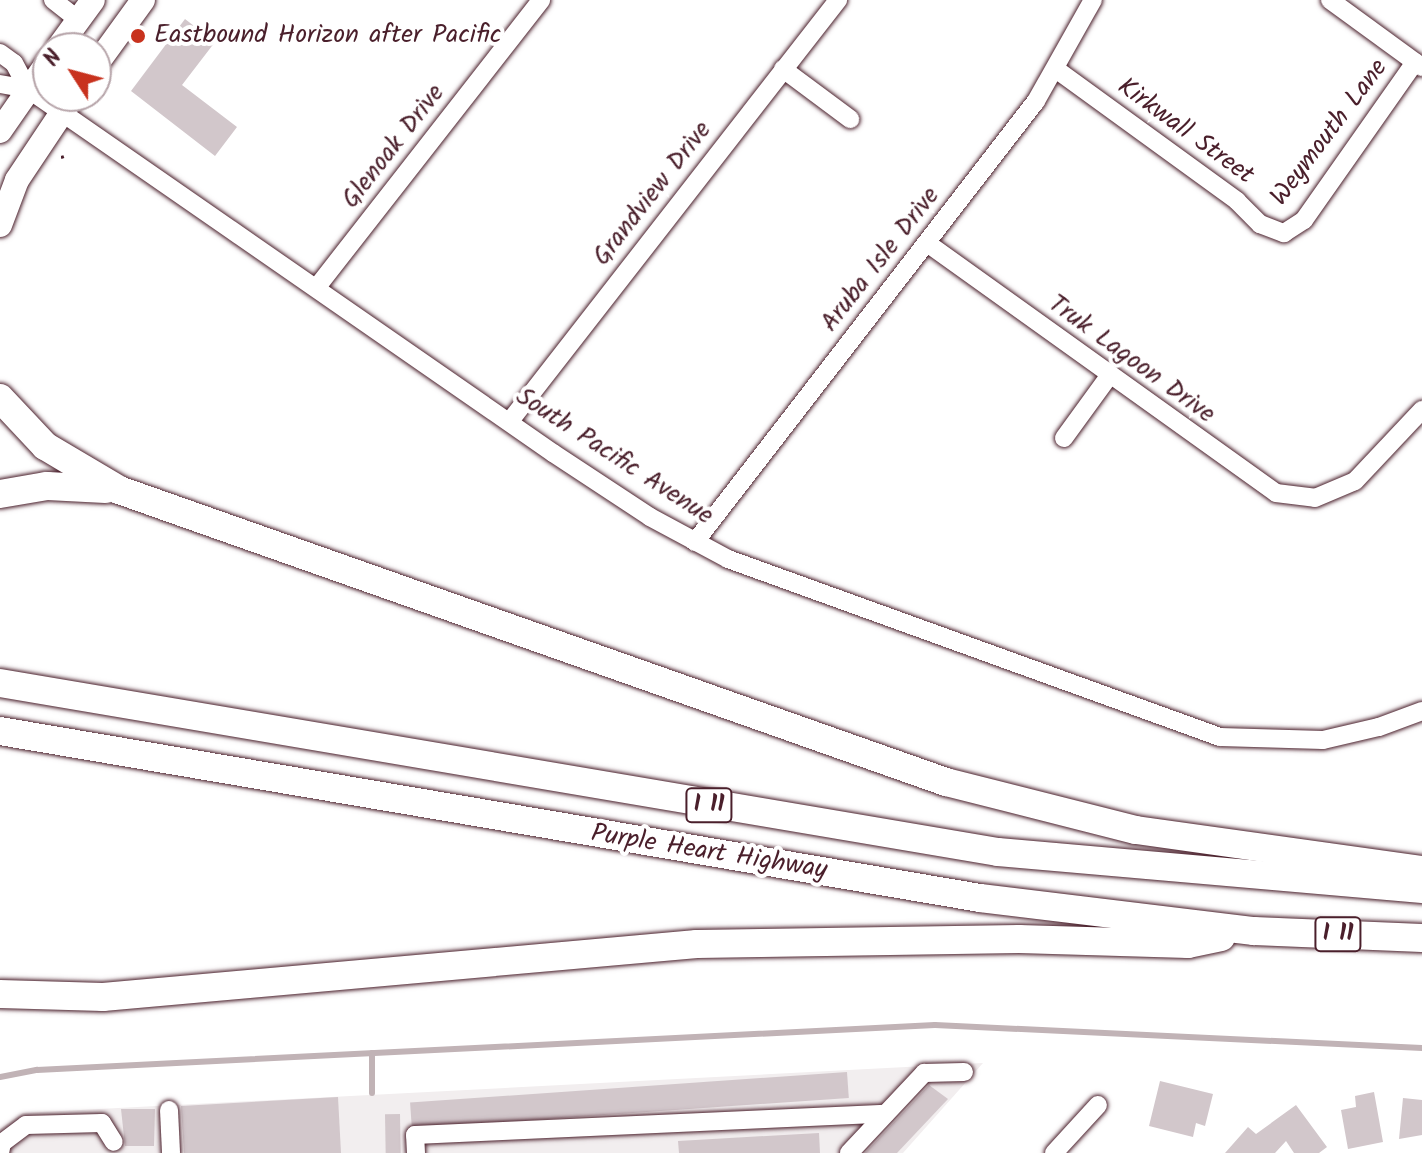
<!DOCTYPE html>
<style>
body{margin:0}
#map{position:relative;width:1422px;height:1153px;overflow:hidden;background:#fff;font-family:Kalam,sans-serif}
div>[style]{position:absolute}
[style*='--x']{left:calc(var(--x)*1px);top:calc(var(--y)*1px);width:calc(var(--w)*1px);rotate:calc(var(--a)*1deg)}
.built>*{inset:0;background:#f2eeef}
.stream>*{height:6px;margin:-3px;padding:0 3px;transform-origin:3px;border-radius:3px;background:#c1b3b6}
.building>*{inset:0;background:#d2c7cb;transform-origin:0 0}
.path>*{height:3px;margin-top:-1.5px;transform-origin:0;background:repeating-linear-gradient(90deg,#4a1f2b 0 8px,transparent 0 14px)}
.roads{filter:drop-shadow(0 0 2px #4a1f2b) drop-shadow(0 0 2px #4a1f2b)}
.minor>*{height:18px;margin:-9px;padding:0 9px;transform-origin:9px;border-radius:9px;background:#fff}
.major>*{height:24px;margin:-12px;padding:0 12px;transform-origin:12px;border-radius:12px;background:#fff}
.highway>*{height:28px;margin:-14px;padding:0 14px;transform-origin:14px;border-radius:14px;background:#fff}
.dots>*{width:22px;height:22px;translate:-50% -50%;box-sizing:border-box;border:4px solid #fff;border-radius:50%}
span{translate:-50% -50%;white-space:nowrap;text-align:center;line-height:1.15;-webkit-text-stroke:8px #fff;paint-order:stroke}
.shield-label span{padding:2px 6px;background:#fff;border:2px solid;border-radius:6px;-webkit-text-stroke-width:0}
.shield-label{font-size:24px;color:#4a1f2b;font-weight:700}
.poi-label{font-size:26px;color:#4a1f2b}
.left{translate:0 -50%;text-align:left}
.street-label{font-size:26px;color:#4a1f2b}
.north{position:absolute;left:32px;top:32px;width:80px;height:80px;box-sizing:border-box;background:#fff;border:2px solid #b7a5aa;border-radius:50%;rotate:306deg;font-size:22px;font-weight:700;line-height:32px;text-align:center;color:#4a1f2b}
.north::after{content:'';display:block;margin:auto;width:28px;height:36px;background:#c8321e;clip-path:polygon(50% 0,100% 100%,50% 72%,0 100%)}
</style>
<div id="map">
<div class="built">
<div style="clip-path:polygon(983px 1063px,903px 1153px,0 1153px,0 1129px,23px 1113px)"></div>
</div>
<div class="stream">
<div style="--x:372;--y:1053;--w:40;--a:90"></div>
<div style="--x:0;--y:1077;--w:38;--a:-11"></div>
<div style="--x:37;--y:1070;--w:899;--a:-2.87"></div>
<div style="--x:935;--y:1025;--w:488;--a:2.7"></div>
</div>
<div class="building">
<div style="clip-path:polygon(185px 19px,215px 42px,182px 85px,237px 127px,215px 156px,131px 91px)"></div>
<div style="left:847px;top:1072px;width:26px;height:438px;rotate:86deg"></div>
<div style="clip-path:polygon(1160px 1081px,1213px 1094px,1205px 1126px,1196px 1123px,1193px 1137px,1149px 1126px)"></div>
<div style="clip-path:polygon(929px 1085px,948px 1099px,897px 1153px,865px 1153px)"></div>
<div style="clip-path:polygon(1374px 1092px,1383px 1142px,1348px 1149px,1341px 1110px,1356px 1107px,1355px 1096px)"></div>
<div style="clip-path:polygon(338px 1097px,341px 1153px,184px 1153px,181px 1106px)"></div>
<div style="clip-path:polygon(1403px 1098px,1422px 1100px,1422px 1135px,1399px 1139px)"></div>
<div style="clip-path:polygon(1296px 1105px,1327px 1147px,1319px 1153px,1294px 1153px,1286px 1141px,1275px 1153px,1225px 1153px,1248px 1127px,1256px 1134px)"></div>
<div style="clip-path:polygon(121px 1109px,155px 1109px,154px 1146px,125px 1146px)"></div>
<div style="left:400px;top:1114px;width:39px;height:15px;rotate:89deg"></div>
<div style="clip-path:polygon(819px 1133px,820px 1153px,679px 1153px,678px 1141px)"></div>
</div>
<div class="path">
<div style="--x:61;--y:157;--w:3;--a:-18"></div>
</div>
<div class="roads">
<div class="minor">
<div style="--x:53;--y:0;--w:33;--a:38"></div>
<div style="--x:1330;--y:0;--w:114;--a:36.1"></div>
<div style="--x:0;--y:53;--w:17;--a:36"></div>
<div style="--x:14;--y:63;--w:30;--a:62"></div>
<div style="--x:783;--y:69;--w:84;--a:36.7"></div>
<div style="--x:1057;--y:70;--w:223;--a:36"></div>
<div style="--x:1237;--y:201;--w:33;--a:45"></div>
<div style="--x:1260;--y:224;--w:26;--a:21"></div>
<div style="--x:1284;--y:233;--w:24;--a:-33"></div>
<div style="--x:1304;--y:220;--w:193;--a:-54.9"></div>
<div style="--x:0;--y:84;--w:28;--a:10"></div>
<div style="--x:28;--y:89;--w:639;--a:34.73"></div>
<div style="--x:553;--y:453;--w:116;--a:33.4"></div>
<div style="--x:650;--y:517;--w:89;--a:28.3"></div>
<div style="--x:728;--y:559;--w:523;--a:19.89"></div>
<div style="--x:1220;--y:737;--w:103;--a:1.7"></div>
<div style="--x:1323;--y:740;--w:57;--a:-13.1"></div>
<div style="--x:1379;--y:727;--w:46;--a:-20.4"></div>
<div style="--x:927;--y:243;--w:429;--a:35.6"></div>
<div style="--x:1276;--y:493;--w:39;--a:7"></div>
<div style="--x:1315;--y:498;--w:43;--a:-23"></div>
<div style="--x:1355;--y:481;--w:98;--a:-46.7"></div>
<div style="--x:317;--y:287;--w:364;--a:-52"></div>
<div style="--x:510;--y:421;--w:534;--a:-52.08"></div>
<div style="--x:1064;--y:438;--w:77;--a:-54"></div>
<div style="--x:695;--y:542;--w:557;--a:-52.29"></div>
<div style="--x:1036;--y:101;--w:116;--a:-60.6"></div>
<div style="--x:169;--y:1110;--w:43;--a:87.3"></div>
<div style="--x:0;--y:1153;--w:10;--a:-79"></div>
<div style="--x:2;--y:1143;--w:30;--a:-37"></div>
<div style="--x:26;--y:1125;--w:76;--a:-1.5"></div>
<div style="--x:102;--y:1123;--w:22;--a:58"></div>
<div style="--x:416;--y:1153;--w:18;--a:-93"></div>
<div style="--x:415;--y:1135;--w:471;--a:-2.6"></div>
<div style="--x:849;--y:1153;--w:110;--a:-46.8"></div>
<div style="--x:924;--y:1073;--w:40;--a:-1.4"></div>
<div style="--x:1054;--y:1153;--w:65;--a:-47.5"></div>
</div>
<div class="major">
<div style="--x:58;--y:48;--w:59;--a:-53.9"></div>
<div style="--x:96;--y:65;--w:80;--a:-54.1"></div>
<div style="--x:0;--y:131;--w:84;--a:-55.2"></div>
<div style="--x:0;--y:225;--w:48;--a:-69.3"></div>
<div style="--x:17;--y:180;--w:101;--a:-56.3"></div>
</div>
<div class="highway">
<div style="--x:0;--y:398;--w:66;--a:46.8"></div>
<div style="--x:45;--y:446;--w:86;--a:30.7"></div>
<div style="--x:119;--y:490;--w:877;--a:19.45"></div>
<div style="--x:946;--y:782;--w:196;--a:14.2"></div>
<div style="--x:1136;--y:830;--w:289;--a:8"></div>
<div style="--x:0;--y:494;--w:48;--a:-9.7"></div>
<div style="--x:47;--y:486;--w:59;--a:2.9"></div>
<div style="--x:0;--y:683;--w:1012;--a:9.61"></div>
<div style="--x:998;--y:852;--w:426;--a:5"></div>
<div style="--x:0;--y:731;--w:994;--a:9.67"></div>
<div style="--x:980;--y:898;--w:276;--a:6.9"></div>
<div style="--x:1254;--y:931;--w:168;--a:2.4"></div>
<div style="--x:0;--y:994;--w:103;--a:1.7"></div>
<div style="--x:103;--y:997;--w:596;--a:-5.1"></div>
<div style="--x:697;--y:944;--w:322;--a:-0.9"></div>
<div style="--x:1019;--y:939;--w:169;--a:1.7"></div>
<div style="--x:1188;--y:944;--w:34;--a:-12"></div>
</div>
</div>
<div class="dots">
<div style="left:138px;top:36px;background:#c8321e"></div>
</div>
<div class="shield-label">
<span style="left:709px;top:805px">I 11</span>
<span style="left:1338px;top:934px">I 11</span>
</div>
<div class="poi-label">
<span class="left" style="left:154px;top:36px">Eastbound Horizon after Pacific</span>
</div>
<div class="street-label">
<span style="left:1185px;top:132px;rotate:36deg">Kirkwall Street</span>
<span style="left:1330px;top:133px;rotate:-53deg">Weymouth Lane</span>
<span style="left:394px;top:147px;rotate:-52deg">Glenoak Drive</span>
<span style="left:653px;top:194px;rotate:-52deg">Grandview Drive</span>
<span style="left:881px;top:260px;rotate:-52deg">Aruba Isle Drive</span>
<span style="left:1131px;top:360px;rotate:36deg">Truk Lagoon Drive</span>
<span style="left:614px;top:457px;rotate:33deg">South Pacific Avenue</span>
<span style="left:709px;top:853px;rotate:9deg">Purple Heart Highway</span>
</div>
<div class="north">N</div>
</div>
